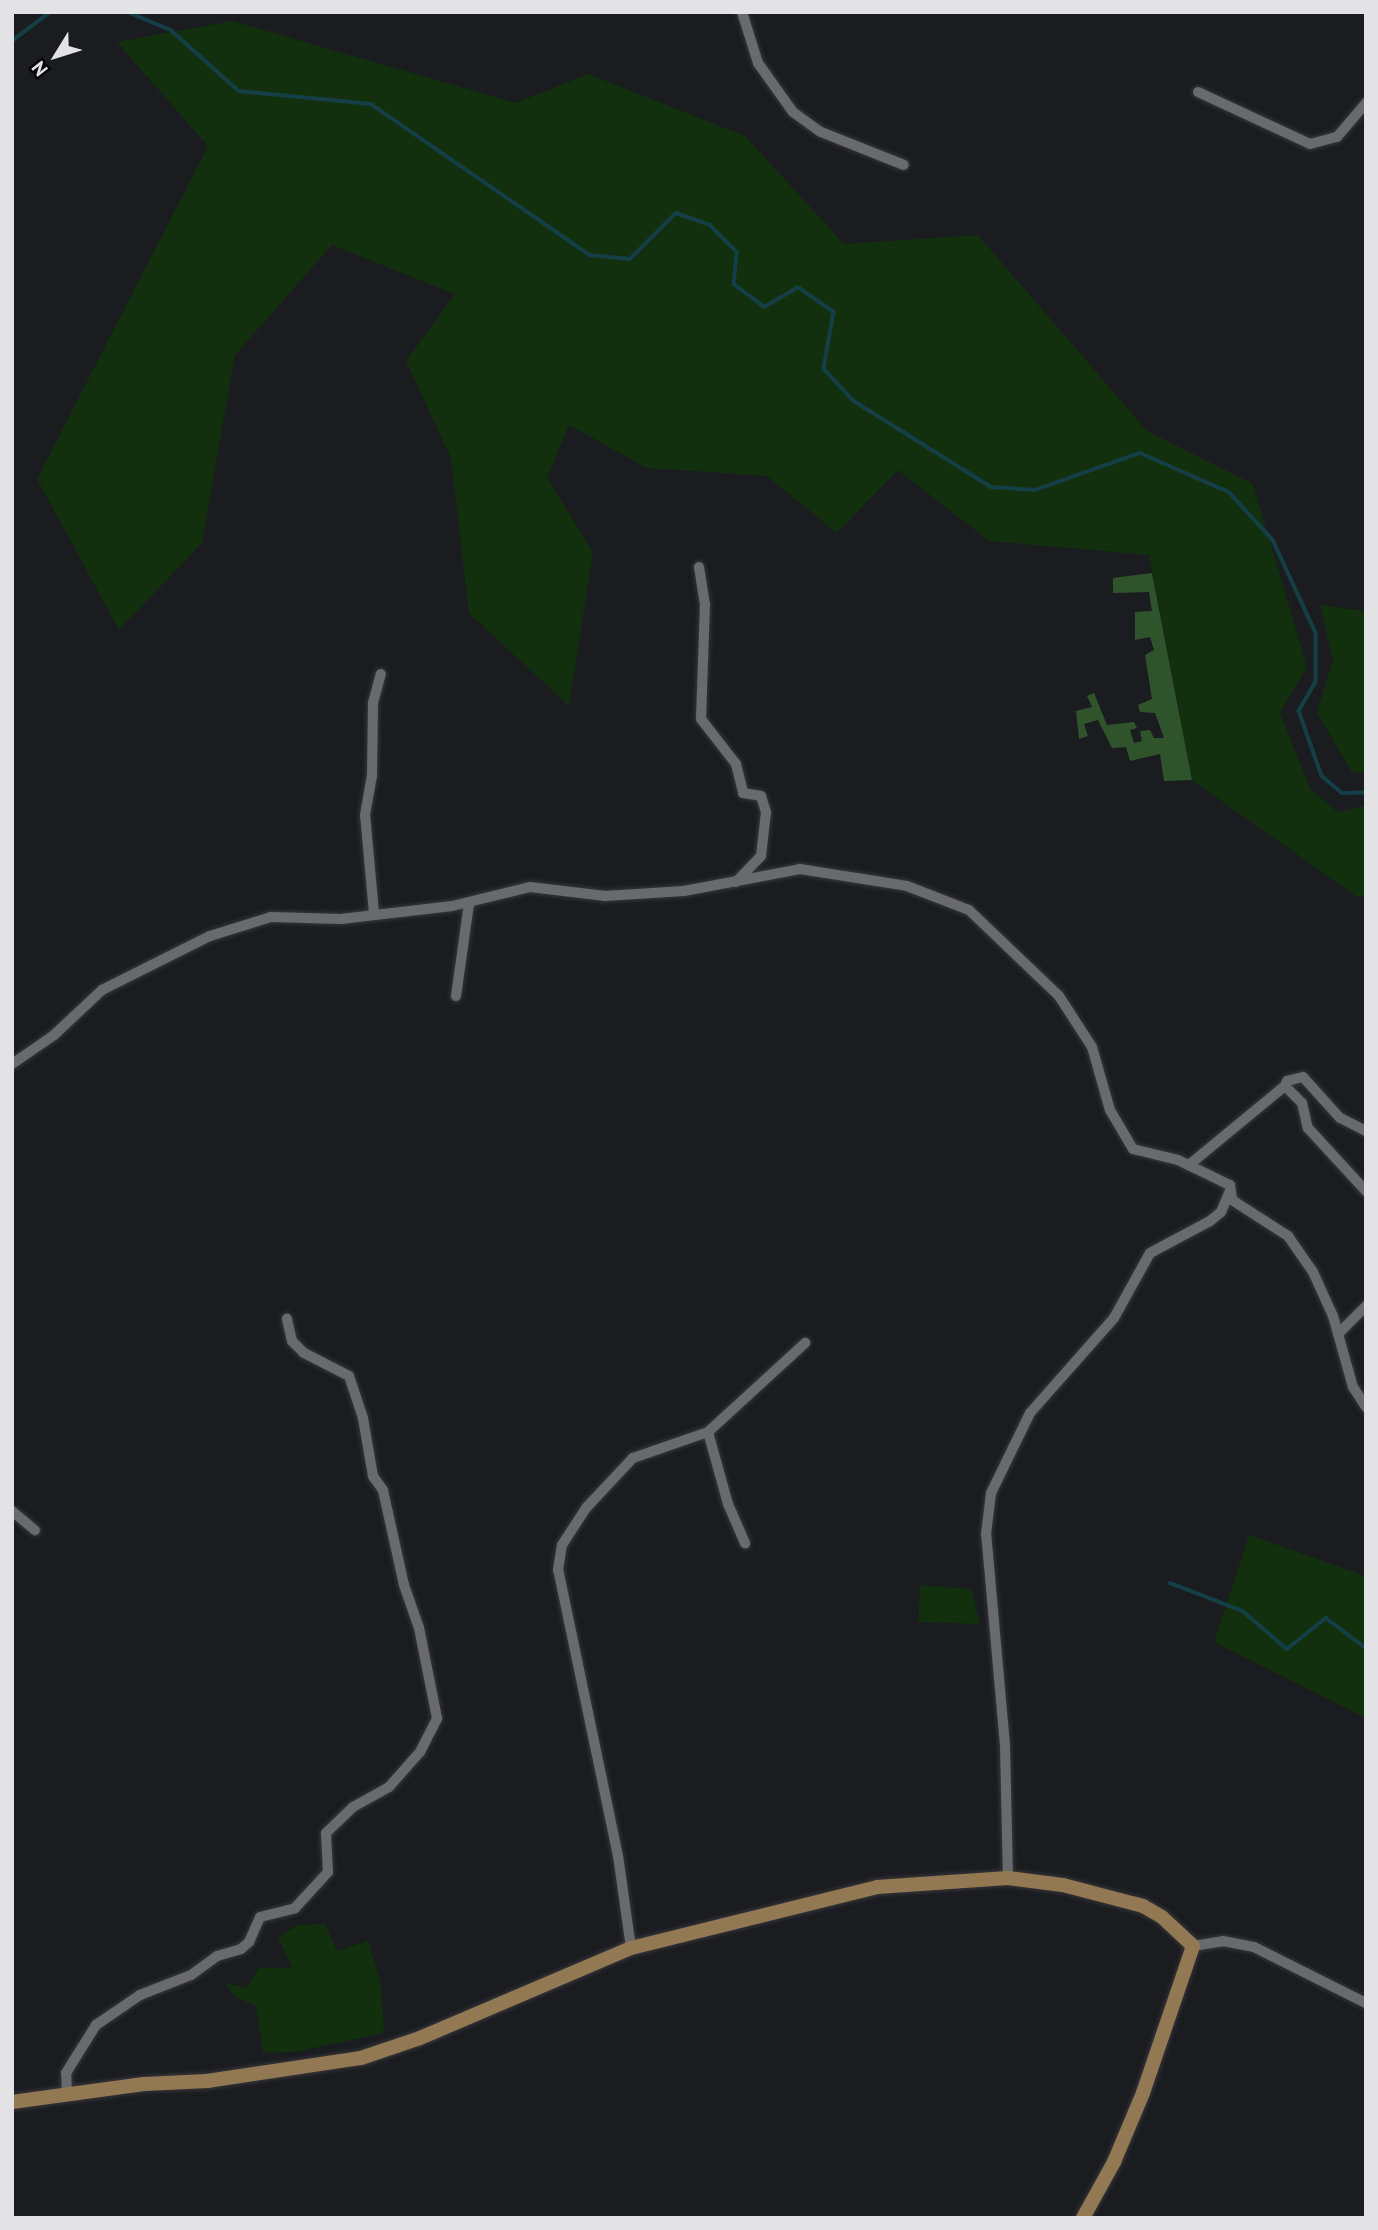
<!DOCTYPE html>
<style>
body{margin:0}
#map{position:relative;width:1378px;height:2230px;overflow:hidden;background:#1b1c20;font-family:"PT Sans",sans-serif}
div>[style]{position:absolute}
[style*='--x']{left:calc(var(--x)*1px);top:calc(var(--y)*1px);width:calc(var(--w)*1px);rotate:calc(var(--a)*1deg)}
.green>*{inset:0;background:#122f0e}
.forest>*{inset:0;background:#2f542b}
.stream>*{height:3.5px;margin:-1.75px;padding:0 1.75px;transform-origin:1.75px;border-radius:1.75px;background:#153f46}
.roads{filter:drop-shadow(0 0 2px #37373a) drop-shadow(0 0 2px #37373a)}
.street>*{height:10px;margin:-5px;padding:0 5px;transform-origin:5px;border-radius:5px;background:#686a6e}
.secondary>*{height:14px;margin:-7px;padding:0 7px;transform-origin:7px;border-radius:7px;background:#937953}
span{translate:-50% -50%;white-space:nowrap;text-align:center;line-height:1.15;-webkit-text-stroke:6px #060708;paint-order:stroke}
.frame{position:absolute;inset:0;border:14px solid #e3e3e6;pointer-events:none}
.north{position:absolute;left:21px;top:21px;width:70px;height:70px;-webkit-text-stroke:5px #060708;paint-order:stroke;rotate:232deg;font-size:19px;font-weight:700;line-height:28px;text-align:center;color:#e3e3e6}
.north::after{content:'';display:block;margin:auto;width:24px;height:32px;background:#e3e3e6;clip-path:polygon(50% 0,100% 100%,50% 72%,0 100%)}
</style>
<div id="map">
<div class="green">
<div style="clip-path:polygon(232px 21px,516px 103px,588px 74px,745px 136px,844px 244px,978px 235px,1147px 431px,1253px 484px,1307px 667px,1280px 713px,1311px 790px,1338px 812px,1366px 805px,1366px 896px,1357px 897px,1192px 780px,1149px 555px,989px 541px,898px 470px,837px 533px,767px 476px,647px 468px,569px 425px,547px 478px,593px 552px,569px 706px,469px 613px,451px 458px,406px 361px,455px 294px,332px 245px,235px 355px,202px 543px,119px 630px,37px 479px,208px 146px,117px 42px)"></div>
<div style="clip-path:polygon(1320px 605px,1366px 611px,1366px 772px,1352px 773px,1317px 712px,1333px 660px)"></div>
<div style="clip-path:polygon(1249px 1535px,1366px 1576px,1366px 1718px,1214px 1642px)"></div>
<div style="clip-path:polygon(920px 1585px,971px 1589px,980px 1624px,918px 1622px)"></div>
<div style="clip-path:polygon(325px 1924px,337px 1951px,368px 1941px,381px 1984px,384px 2033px,295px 2052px,263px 2053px,256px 2006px,236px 1997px,225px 1983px,247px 1988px,259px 1968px,292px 1968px,278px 1937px,298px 1925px)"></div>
</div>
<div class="forest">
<div style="clip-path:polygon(1152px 573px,1192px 780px,1164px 781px,1160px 754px,1130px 761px,1126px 747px,1112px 748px,1098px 720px,1084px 724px,1088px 736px,1079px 739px,1076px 711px,1092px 707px,1087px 696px,1094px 693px,1107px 725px,1134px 722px,1137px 728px,1130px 730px,1134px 743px,1142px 741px,1140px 731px,1150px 730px,1154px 738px,1164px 738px,1155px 713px,1140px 712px,1138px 705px,1152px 699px,1145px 655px,1154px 650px,1150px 637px,1135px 640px,1135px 612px,1152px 611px,1149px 592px,1113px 593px,1113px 578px)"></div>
</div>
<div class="stream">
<div style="--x:128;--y:12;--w:47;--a:22.7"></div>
<div style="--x:171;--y:30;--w:91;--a:41.9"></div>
<div style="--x:239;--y:91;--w:133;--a:5.6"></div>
<div style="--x:371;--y:104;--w:266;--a:34.6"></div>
<div style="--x:590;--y:255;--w:40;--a:5.7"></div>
<div style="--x:630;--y:259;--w:65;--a:-45"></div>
<div style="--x:676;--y:213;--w:36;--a:19"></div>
<div style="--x:710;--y:225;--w:38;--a:45"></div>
<div style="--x:737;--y:252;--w:32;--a:95"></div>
<div style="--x:734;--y:284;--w:38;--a:37"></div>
<div style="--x:764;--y:307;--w:39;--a:-30"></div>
<div style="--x:798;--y:287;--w:44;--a:34.8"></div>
<div style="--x:834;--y:312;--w:58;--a:100"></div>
<div style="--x:824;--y:369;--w:44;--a:46.8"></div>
<div style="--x:854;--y:401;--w:162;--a:32.1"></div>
<div style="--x:991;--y:487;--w:44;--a:3.9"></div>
<div style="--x:1035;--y:490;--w:111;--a:-19.4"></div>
<div style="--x:1140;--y:453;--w:97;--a:23.7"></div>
<div style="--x:1229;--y:492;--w:65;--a:47.5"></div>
<div style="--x:1273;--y:540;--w:102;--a:65.2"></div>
<div style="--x:1316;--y:633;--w:49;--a:90"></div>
<div style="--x:1316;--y:682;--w:34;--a:120"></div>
<div style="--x:1299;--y:711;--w:69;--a:70.5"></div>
<div style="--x:1322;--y:776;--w:26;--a:40"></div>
<div style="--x:1342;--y:793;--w:24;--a:-2"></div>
<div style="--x:12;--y:41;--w:48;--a:-37.3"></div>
<div style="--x:1170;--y:1583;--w:78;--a:21"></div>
<div style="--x:1243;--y:1611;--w:58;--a:40.8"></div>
<div style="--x:1287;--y:1649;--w:50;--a:-38.5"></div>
<div style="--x:1326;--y:1618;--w:50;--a:36.9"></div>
</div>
<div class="roads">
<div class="street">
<div style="--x:742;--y:12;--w:53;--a:72.6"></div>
<div style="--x:758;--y:63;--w:60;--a:54.5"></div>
<div style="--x:793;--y:112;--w:34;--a:36"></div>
<div style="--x:821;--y:132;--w:89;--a:21.7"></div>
<div style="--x:1198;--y:92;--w:123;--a:24.9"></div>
<div style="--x:1310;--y:144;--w:28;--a:-15"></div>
<div style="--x:1337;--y:137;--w:45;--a:-49.5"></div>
<div style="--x:699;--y:567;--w:37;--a:81"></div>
<div style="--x:705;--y:604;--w:115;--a:92"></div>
<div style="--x:701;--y:719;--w:57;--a:52.1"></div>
<div style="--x:736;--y:764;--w:30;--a:76"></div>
<div style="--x:743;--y:793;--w:18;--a:9"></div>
<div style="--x:761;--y:796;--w:17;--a:73"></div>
<div style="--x:766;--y:812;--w:44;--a:96.5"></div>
<div style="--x:761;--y:856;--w:36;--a:134"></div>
<div style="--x:374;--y:913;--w:98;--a:-95.2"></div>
<div style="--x:365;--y:815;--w:40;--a:-80"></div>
<div style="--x:372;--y:776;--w:73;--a:-89.2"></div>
<div style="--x:373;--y:703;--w:30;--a:-75"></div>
<div style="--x:456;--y:996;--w:94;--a:-82"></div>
<div style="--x:12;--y:1064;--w:51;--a:-34.6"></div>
<div style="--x:54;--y:1035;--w:66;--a:-43.2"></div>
<div style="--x:102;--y:990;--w:121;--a:-26.6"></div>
<div style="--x:210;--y:936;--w:64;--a:-17.3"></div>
<div style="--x:271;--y:917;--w:70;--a:1.6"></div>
<div style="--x:341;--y:919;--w:112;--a:-6.7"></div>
<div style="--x:452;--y:906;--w:80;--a:-13.7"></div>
<div style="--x:530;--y:887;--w:76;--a:6.8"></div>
<div style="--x:605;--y:896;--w:79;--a:-3.6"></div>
<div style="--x:684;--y:891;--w:118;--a:-10.7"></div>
<div style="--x:800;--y:869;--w:108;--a:9"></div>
<div style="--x:907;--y:886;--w:66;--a:21.2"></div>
<div style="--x:969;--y:910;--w:124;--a:43.7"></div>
<div style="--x:1059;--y:996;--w:61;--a:57.1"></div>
<div style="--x:1092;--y:1047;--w:66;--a:74.1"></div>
<div style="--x:1110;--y:1110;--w:45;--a:59.5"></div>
<div style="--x:1133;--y:1149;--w:46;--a:13.7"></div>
<div style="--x:1178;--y:1160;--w:58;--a:25.7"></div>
<div style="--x:1230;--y:1185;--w:15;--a:82"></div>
<div style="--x:1232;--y:1200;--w:67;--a:32.7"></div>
<div style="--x:1288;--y:1236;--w:44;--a:55.2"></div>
<div style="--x:1313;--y:1272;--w:48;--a:65.6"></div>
<div style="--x:1333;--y:1316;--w:74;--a:74.3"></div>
<div style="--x:1353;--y:1387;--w:24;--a:57"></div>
<div style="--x:1366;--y:1131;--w:29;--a:-153"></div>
<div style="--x:1340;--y:1118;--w:55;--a:-132.1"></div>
<div style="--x:1303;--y:1077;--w:16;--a:166"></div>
<div style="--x:1287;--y:1081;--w:5;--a:112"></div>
<div style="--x:1285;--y:1086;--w:24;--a:45"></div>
<div style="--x:1302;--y:1103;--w:26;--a:77"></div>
<div style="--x:1308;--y:1128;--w:86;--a:47.4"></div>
<div style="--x:1189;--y:1165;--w:124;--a:-39.5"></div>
<div style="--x:1338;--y:1334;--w:40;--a:-45"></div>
<div style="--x:708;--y:1432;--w:75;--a:74.5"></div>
<div style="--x:728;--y:1504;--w:43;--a:66.4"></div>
<div style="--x:12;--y:1511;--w:30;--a:40"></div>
<div style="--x:1008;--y:1878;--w:133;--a:-91.3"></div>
<div style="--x:1005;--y:1745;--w:212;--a:-95.1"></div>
<div style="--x:986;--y:1534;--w:41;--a:-83"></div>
<div style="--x:991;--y:1493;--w:89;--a:-64"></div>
<div style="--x:1030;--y:1413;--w:127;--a:-48.5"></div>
<div style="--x:1114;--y:1318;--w:74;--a:-61"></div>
<div style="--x:1150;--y:1253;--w:68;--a:-28.1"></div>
<div style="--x:1210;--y:1221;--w:14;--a:-39"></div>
<div style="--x:1221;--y:1212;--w:23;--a:-67"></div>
<div style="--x:1193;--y:1946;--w:30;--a:-9"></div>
<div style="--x:1223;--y:1941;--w:32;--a:11"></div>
<div style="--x:1254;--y:1947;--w:125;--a:26.6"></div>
<div style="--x:631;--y:1948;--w:93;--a:-98"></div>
<div style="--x:618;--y:1856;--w:292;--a:-101.8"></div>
<div style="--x:558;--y:1570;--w:25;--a:-81"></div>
<div style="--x:562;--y:1545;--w:44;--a:-57"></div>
<div style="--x:586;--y:1508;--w:69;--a:-46.8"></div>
<div style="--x:633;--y:1458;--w:79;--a:-19.1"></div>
<div style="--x:708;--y:1432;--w:132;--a:-42.5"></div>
<div style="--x:67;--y:2096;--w:23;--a:-92"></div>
<div style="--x:66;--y:2073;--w:57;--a:-58"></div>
<div style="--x:96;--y:2025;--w:53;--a:-34.3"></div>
<div style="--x:140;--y:1995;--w:55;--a:-21.4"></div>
<div style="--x:191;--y:1975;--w:32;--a:-36"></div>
<div style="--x:217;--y:1956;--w:25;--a:-16"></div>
<div style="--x:241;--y:1949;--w:11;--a:-41"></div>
<div style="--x:249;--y:1942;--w:27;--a:-66"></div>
<div style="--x:260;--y:1917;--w:36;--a:-14"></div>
<div style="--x:295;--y:1908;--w:49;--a:-47.5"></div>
<div style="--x:328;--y:1872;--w:39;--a:-93"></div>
<div style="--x:326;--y:1833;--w:37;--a:-44"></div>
<div style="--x:353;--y:1807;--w:41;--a:-29.1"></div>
<div style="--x:389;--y:1787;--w:47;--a:-48.5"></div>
<div style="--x:420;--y:1752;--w:38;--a:-63"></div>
<div style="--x:437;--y:1718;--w:92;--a:-101.3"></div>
<div style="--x:419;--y:1628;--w:46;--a:-109.2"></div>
<div style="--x:404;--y:1585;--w:97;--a:-102.5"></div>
<div style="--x:383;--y:1490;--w:17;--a:-126"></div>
<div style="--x:373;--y:1476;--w:59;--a:-99.8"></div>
<div style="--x:363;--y:1418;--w:44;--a:-108.4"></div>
<div style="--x:349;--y:1376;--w:51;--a:-152.9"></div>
<div style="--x:304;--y:1353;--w:17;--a:-135"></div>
<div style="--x:292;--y:1341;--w:23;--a:-103"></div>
</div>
<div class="secondary">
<div style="--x:12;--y:2102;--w:133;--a:-7.8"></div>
<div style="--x:144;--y:2084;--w:63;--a:-2.7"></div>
<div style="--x:207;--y:2081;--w:156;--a:-8.5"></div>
<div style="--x:361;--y:2058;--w:62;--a:-18.7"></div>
<div style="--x:420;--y:2038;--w:229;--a:-23.1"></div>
<div style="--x:631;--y:1948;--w:253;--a:-13.9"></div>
<div style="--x:877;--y:1887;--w:131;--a:-3.9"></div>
<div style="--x:1008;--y:1878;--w:55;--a:7.3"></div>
<div style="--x:1063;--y:1885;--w:83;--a:14.7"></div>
<div style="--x:1143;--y:1906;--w:22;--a:30"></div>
<div style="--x:1162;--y:1917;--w:42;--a:43.1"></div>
<div style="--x:1193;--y:1946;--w:155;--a:108.8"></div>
<div style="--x:1143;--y:2093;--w:75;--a:112.8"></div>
<div style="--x:1114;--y:2162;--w:64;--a:119"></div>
</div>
</div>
<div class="frame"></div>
<div class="north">N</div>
</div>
